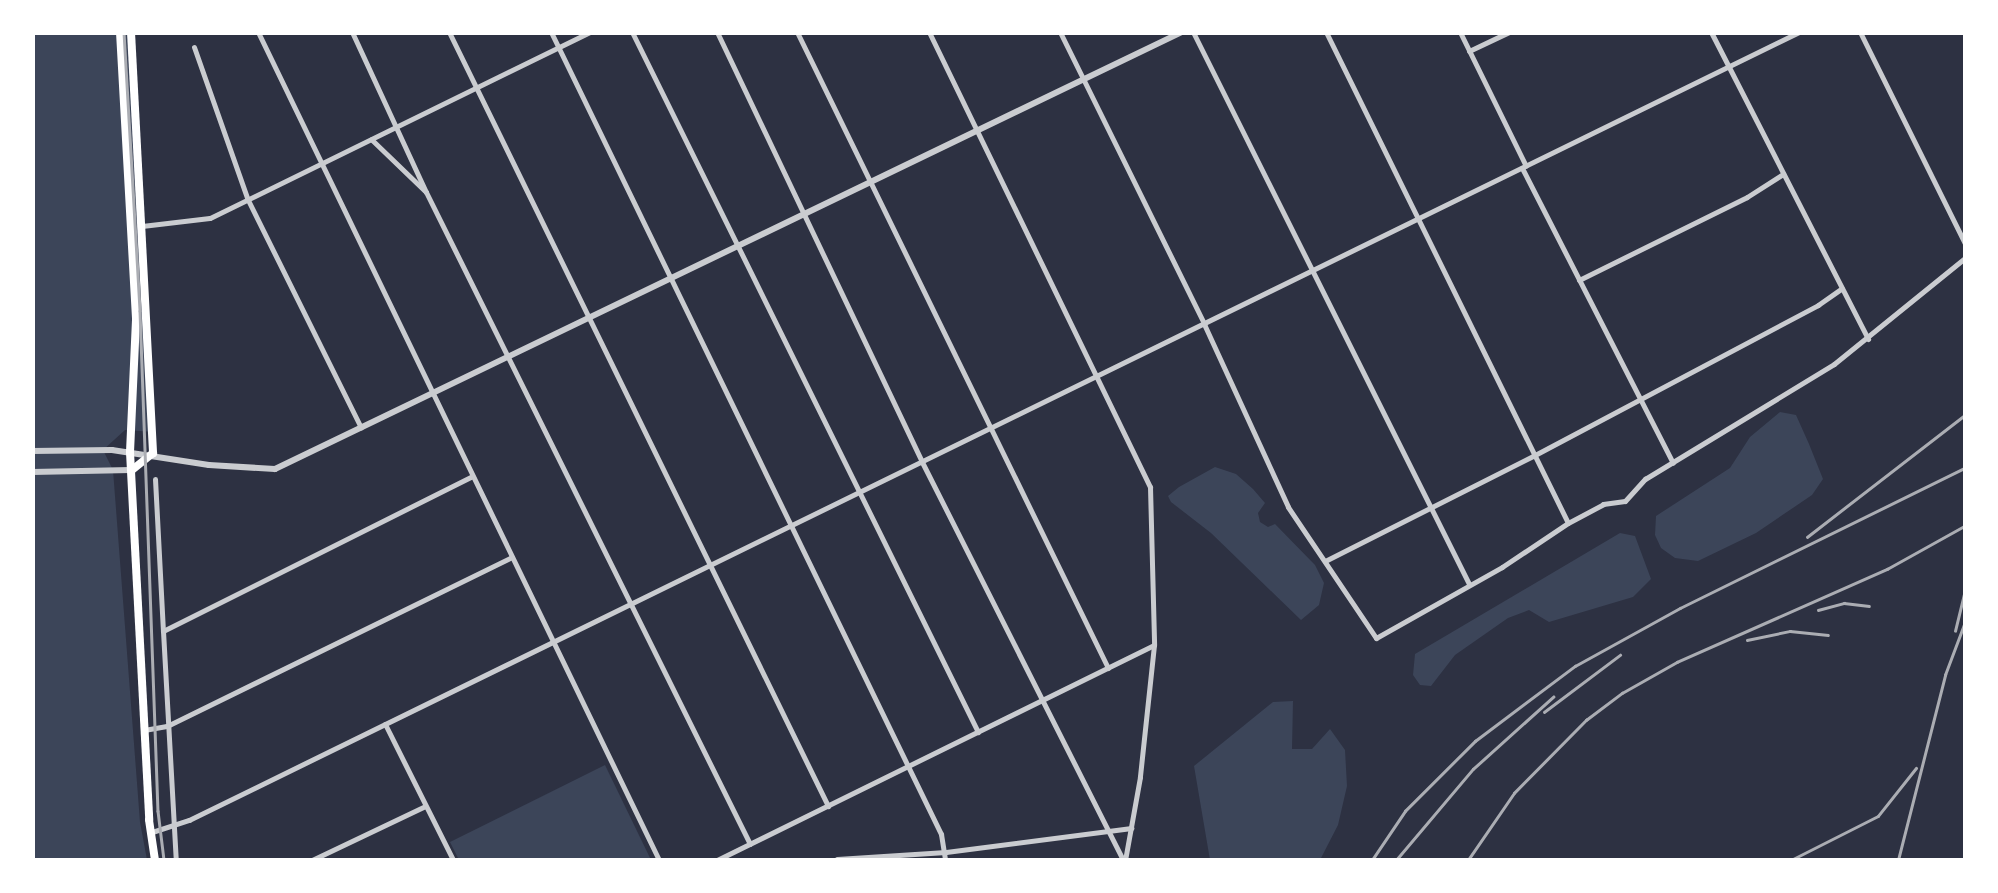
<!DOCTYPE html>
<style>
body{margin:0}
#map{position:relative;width:1998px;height:893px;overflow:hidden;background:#2d3142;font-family:Lato,sans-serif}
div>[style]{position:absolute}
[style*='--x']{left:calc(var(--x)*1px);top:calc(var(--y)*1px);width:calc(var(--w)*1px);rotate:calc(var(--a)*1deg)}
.green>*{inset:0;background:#3c4559}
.minor>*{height:5px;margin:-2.5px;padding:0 2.5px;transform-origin:2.5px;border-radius:2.5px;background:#caccd0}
.tertiary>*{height:6px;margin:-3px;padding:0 3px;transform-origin:3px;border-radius:3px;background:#caccd0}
.secondary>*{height:8px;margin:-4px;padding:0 4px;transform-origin:4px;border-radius:4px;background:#fff}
.tram>*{height:2.5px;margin:-1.25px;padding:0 1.25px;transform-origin:1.25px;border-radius:1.25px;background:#abadb3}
.rail>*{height:2.5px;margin:-1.25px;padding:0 1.25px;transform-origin:1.25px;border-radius:1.25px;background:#abadb3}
span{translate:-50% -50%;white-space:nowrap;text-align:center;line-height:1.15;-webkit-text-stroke:10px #fff;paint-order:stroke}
.frame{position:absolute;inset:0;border:35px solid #fff;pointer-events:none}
</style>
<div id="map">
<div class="green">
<div style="clip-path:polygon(32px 33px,131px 33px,155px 432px,125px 430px,103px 450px,113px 470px,140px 822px,147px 860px,33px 860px)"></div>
<div style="clip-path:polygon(1780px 412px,1796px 415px,1809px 444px,1823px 479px,1812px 495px,1756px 533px,1698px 561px,1675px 558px,1661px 548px,1655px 535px,1656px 516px,1730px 468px,1750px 437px)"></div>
<div style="clip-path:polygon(1215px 467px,1236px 474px,1253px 489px,1265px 503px,1258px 513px,1260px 522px,1268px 527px,1275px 524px,1315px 565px,1324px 583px,1319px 605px,1301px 620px,1211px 533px,1171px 502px,1168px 496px,1179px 487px)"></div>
<div style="clip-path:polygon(1620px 533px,1635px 536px,1651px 579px,1633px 597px,1549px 622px,1529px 610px,1508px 618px,1455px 655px,1431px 686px,1420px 685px,1413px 675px,1415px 654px)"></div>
<div style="clip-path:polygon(1293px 701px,1292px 749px,1312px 749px,1330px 729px,1345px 750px,1347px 786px,1338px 825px,1320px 860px,1210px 860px,1194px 766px,1273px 702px)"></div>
<div style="clip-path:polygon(605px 765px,651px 860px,459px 860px,450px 842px)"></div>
</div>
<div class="minor">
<div style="--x:258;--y:32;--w:920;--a:64.16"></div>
<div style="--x:352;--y:32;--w:176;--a:65.2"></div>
<div style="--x:426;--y:192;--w:76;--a:-136.1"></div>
<div style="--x:449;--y:32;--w:862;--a:63.91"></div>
<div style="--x:551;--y:32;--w:892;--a:64.07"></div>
<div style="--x:941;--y:834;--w:26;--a:81"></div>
<div style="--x:632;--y:32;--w:781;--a:63.7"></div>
<div style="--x:717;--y:32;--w:476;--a:64.5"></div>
<div style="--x:922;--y:462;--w:446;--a:63.2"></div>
<div style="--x:797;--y:32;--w:708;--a:63.94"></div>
<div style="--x:929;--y:32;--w:506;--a:64.09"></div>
<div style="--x:1150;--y:487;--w:158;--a:88.5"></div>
<div style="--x:1154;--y:645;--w:133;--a:96.1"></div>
<div style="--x:1140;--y:777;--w:84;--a:100.2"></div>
<div style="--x:1060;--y:32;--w:326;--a:63.7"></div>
<div style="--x:1204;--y:324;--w:201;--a:65.3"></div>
<div style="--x:1288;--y:507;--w:158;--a:56.1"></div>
<div style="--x:1376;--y:638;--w:145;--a:-29.4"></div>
<div style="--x:1502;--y:567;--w:79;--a:-33.7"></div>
<div style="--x:1568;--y:523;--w:40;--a:-28"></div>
<div style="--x:1603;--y:504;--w:22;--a:-8"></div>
<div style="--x:1625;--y:501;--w:30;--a:-48"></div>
<div style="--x:1645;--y:479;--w:221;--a:-31.3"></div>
<div style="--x:1834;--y:364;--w:170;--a:-39"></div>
<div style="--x:1193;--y:32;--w:617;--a:63.43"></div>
<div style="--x:1326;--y:32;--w:547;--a:63.76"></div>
<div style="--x:1460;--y:32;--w:149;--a:63.8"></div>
<div style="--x:1711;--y:32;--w:345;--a:62.9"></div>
<div style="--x:1860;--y:32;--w:239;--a:63.6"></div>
<div style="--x:194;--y:47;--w:162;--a:70.6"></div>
<div style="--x:248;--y:200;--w:254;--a:63.6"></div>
<div style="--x:1469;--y:51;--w:44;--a:-25.4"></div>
<div style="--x:1522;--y:168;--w:331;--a:62.9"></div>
<div style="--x:426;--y:192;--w:728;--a:63.58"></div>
<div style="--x:142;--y:226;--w:68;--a:-6.7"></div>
<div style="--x:210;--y:218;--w:423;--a:-26.1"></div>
<div style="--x:1579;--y:280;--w:187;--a:-26.3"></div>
<div style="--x:1747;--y:197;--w:43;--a:-32.6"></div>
<div style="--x:155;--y:479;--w:152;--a:87"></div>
<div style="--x:163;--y:631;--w:344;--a:-26.6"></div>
<div style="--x:1325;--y:561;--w:233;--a:-26.8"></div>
<div style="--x:1533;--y:456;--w:323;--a:-27.9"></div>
<div style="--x:1818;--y:305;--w:29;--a:-35"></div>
<div style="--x:163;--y:631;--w:229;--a:86.8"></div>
<div style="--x:385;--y:724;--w:152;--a:63.4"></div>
<div style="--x:144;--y:730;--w:23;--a:-10"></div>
<div style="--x:167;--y:726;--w:384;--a:-26.1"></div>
<div style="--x:152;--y:832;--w:39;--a:-18"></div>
<div style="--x:189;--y:820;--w:1792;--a:-26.08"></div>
<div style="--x:837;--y:859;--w:109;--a:-3.7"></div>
<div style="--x:946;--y:852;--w:187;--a:-7.4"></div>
<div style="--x:312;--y:860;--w:125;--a:-25.5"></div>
<div style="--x:717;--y:860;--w:487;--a:-26.2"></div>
</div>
<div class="tertiary">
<div style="--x:32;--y:451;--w:80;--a:-0.7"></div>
<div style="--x:112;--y:450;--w:98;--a:8.8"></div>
<div style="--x:209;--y:465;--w:66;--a:3.5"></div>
<div style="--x:275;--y:469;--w:1007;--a:-25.73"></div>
<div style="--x:32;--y:472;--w:99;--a:-1.2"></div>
</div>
<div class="secondary">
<div style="--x:120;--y:32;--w:288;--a:86.8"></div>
<div style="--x:136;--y:320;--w:132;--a:92.6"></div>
<div style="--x:130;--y:452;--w:368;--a:87"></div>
<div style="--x:149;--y:820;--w:40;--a:81.5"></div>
<div style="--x:131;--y:32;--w:422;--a:87"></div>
<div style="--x:153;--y:453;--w:27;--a:141"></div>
</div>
<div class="tram">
<div style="--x:124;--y:32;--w:279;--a:86.7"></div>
<div style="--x:140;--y:311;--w:500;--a:87.94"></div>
<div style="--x:158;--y:811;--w:49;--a:83"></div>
</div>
<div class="rail">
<div style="--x:1807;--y:537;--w:201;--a:-37.7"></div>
<div style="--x:1818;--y:610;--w:27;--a:-15"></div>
<div style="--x:1844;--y:603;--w:25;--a:7"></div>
<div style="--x:1955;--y:631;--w:46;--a:-76.3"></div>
<div style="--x:1747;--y:640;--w:44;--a:-11.8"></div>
<div style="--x:1790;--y:631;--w:38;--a:6"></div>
<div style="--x:1544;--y:712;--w:95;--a:-36.9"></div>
<div style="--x:1372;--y:860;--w:59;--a:-56"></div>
<div style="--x:1405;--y:811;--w:99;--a:-45"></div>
<div style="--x:1475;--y:741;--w:125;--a:-36.9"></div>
<div style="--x:1575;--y:666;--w:120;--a:-28.9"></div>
<div style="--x:1680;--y:608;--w:319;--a:-26.2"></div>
<div style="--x:1396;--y:860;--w:119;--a:-49.8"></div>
<div style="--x:1473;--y:769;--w:108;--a:-42"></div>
<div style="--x:1468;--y:860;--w:81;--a:-55.5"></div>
<div style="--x:1514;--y:793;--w:103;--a:-45.4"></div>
<div style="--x:1586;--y:720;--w:45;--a:-36.9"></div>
<div style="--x:1622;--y:693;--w:63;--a:-29.4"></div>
<div style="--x:1677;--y:662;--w:230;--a:-23.9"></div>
<div style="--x:1887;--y:569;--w:90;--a:-29.1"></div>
<div style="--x:1791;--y:860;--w:97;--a:-26.8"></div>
<div style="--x:1878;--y:816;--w:61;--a:-51.6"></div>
<div style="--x:1898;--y:860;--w:191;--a:-75.7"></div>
<div style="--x:1945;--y:675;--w:60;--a:-69.4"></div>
</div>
<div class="frame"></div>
</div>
